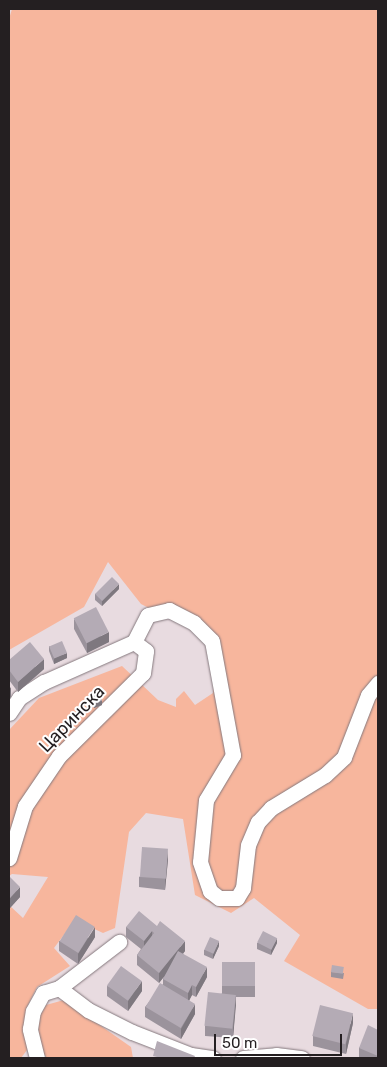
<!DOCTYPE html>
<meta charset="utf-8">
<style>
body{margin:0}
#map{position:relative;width:387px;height:1067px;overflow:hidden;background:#e8dbe0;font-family:Rubik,sans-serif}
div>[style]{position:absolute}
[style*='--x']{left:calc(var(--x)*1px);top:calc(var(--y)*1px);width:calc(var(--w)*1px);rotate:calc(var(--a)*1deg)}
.green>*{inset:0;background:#f7b69d}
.roads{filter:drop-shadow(0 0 1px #84787d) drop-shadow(0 0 1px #84787d)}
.street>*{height:15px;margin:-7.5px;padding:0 7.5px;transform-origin:7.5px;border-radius:7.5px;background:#fff}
.wall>*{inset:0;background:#9b939c}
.shaded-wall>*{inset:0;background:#7e787f}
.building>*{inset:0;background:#b4abb5;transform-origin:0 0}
span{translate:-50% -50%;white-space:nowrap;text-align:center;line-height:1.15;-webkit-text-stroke:4px #fff;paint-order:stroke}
.street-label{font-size:18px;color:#241f21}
.frame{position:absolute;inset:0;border:10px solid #241f21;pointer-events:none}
.scale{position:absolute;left:214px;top:1034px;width:128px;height:22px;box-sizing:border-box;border:2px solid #241f21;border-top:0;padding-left:6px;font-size:15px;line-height:18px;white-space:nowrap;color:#241f21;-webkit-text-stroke:4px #fff;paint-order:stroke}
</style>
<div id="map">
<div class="green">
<div style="clip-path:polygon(12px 9px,378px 9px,378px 1009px,368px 1009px,284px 961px,300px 935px,254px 898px,231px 913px,195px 895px,183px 819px,146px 813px,129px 832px,115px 928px,103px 933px,75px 920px,54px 948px,70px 966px,37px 987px,26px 1009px,27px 1050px,21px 1058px,9px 1058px,9px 905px,23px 918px,48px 877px,12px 874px,9px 876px,9px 730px,39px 698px,122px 666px,158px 700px,176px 707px,176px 699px,184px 691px,195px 705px,213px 693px,220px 644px,141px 604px,108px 562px,84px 607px,9px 650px,9px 19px)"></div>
<div style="clip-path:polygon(64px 1000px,131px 1047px,133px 1058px,47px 1058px,42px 1052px,37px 1021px,46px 1005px)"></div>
</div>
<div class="roads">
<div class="street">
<div style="--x:134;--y:642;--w:30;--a:-63"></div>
<div style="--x:148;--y:615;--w:22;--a:-13"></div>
<div style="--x:169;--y:610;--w:28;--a:27"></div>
<div style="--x:194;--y:623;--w:25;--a:45"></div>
<div style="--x:212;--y:641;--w:116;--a:79.6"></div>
<div style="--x:233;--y:755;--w:52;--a:121"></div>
<div style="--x:206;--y:800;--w:62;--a:95.5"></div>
<div style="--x:200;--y:862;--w:31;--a:71"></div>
<div style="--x:210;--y:891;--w:11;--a:38"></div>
<div style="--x:219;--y:898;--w:18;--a:0"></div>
<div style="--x:237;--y:898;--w:12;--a:-59"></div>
<div style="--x:243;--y:888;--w:43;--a:-83.4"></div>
<div style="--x:248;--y:845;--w:25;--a:-67"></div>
<div style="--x:258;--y:822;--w:19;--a:-47"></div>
<div style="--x:271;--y:808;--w:63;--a:-31.4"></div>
<div style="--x:325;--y:775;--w:26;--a:-43"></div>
<div style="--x:344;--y:757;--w:66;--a:-68.8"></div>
<div style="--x:368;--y:695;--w:16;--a:-50"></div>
<div style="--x:9;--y:713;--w:18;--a:-56"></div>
<div style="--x:19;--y:698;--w:30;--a:-33"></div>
<div style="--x:44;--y:682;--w:98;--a:-24"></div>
<div style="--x:9;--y:858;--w:54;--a:-72.9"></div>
<div style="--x:25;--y:806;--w:60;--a:-55.8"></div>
<div style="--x:59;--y:756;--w:118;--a:-44.7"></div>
<div style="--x:143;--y:673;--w:22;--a:-82"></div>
<div style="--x:146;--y:651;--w:15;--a:-143"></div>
<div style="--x:59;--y:988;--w:36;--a:37"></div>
<div style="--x:88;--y:1010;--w:49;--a:26.6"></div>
<div style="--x:132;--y:1032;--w:63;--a:21.3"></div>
<div style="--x:191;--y:1055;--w:22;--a:8"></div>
<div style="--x:37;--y:1058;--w:30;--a:-104"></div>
<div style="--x:30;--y:1029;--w:18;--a:-81"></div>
<div style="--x:33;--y:1011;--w:21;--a:-61"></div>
<div style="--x:43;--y:993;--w:17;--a:-17"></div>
<div style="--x:59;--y:988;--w:76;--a:-37.5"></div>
<div style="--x:243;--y:1058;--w:33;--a:-5"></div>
<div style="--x:276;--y:1055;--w:26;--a:7"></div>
</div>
</div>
<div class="wall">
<div style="clip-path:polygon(119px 589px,102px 606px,95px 600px,95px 594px)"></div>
<div style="clip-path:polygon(74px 619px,109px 642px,87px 653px,74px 629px)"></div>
<div style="clip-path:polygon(49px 646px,67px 658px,54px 664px,49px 651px)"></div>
<div style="clip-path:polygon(9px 660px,44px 669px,18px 692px,9px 680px)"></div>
<div style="clip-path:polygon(91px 695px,102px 705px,94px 708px,91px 701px)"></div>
<div style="clip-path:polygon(168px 859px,165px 890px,139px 887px,139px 877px)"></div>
<div style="clip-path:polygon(9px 876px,20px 897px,10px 908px,9px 907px)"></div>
<div style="clip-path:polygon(157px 926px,185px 951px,183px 954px,207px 977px,196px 997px,192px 995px,189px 1000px,195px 1014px,181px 1039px,145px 1017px,145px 1007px,163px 984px,163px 979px,164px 976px,159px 983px,137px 965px,137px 955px,141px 949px,126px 937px,126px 927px)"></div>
<div style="clip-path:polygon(95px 937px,78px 964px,59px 951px,59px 941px)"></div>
<div style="clip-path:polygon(257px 943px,277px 943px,271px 955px,257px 949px)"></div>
<div style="clip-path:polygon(219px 946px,213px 959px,204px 955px,204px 950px)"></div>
<div style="clip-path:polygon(222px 962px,255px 962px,255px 997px,236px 997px,233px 1038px,205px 1036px,205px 1026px,222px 993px)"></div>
<div style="clip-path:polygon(331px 972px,344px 973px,343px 979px,331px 977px)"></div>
<div style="clip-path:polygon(107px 986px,142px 991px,128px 1011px,107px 996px)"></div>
<div style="clip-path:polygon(353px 1023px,346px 1054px,313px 1046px,313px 1036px)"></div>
<div style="clip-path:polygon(378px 1030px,378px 1058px,359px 1058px,359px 1048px)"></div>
</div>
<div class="shaded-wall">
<div style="clip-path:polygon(119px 584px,119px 589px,102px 606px,102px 601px)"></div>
<div style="clip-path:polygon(109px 632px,109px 642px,87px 653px,87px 643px)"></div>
<div style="clip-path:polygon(67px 653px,67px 658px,54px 664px,54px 658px)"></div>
<div style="clip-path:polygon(44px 659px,44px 669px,18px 692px,18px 682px)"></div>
<div style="clip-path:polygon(11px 687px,11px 697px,9px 700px,9px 690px)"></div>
<div style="clip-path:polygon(102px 700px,102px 705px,94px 708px,94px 703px)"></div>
<div style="clip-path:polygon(168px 849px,168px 859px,165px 890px,165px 880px)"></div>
<div style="clip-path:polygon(20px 887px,20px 897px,10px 908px,10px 898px)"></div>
<div style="clip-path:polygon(95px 927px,95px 937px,78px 964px,78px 954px)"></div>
<div style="clip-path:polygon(152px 931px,152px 941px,144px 951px,144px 941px)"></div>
<div style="clip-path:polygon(277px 938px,277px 943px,271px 955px,271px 950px)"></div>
<div style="clip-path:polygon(185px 941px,185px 951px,159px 983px,159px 973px)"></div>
<div style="clip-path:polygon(219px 941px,219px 946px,213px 959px,213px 954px)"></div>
<div style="clip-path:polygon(207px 967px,207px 977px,196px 997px,196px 987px)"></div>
<div style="clip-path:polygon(142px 981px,142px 991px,128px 1011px,128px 1001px)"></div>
<div style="clip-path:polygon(192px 985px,192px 995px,188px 1003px,188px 993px)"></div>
<div style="clip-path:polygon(236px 995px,236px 1005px,233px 1038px,233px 1028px)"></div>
<div style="clip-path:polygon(195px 1004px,195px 1014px,181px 1039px,181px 1029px)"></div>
<div style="clip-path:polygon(353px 1013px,353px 1023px,346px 1054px,346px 1044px)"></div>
</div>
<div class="building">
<div style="left:112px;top:577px;width:10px;height:24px;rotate:45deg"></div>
<div style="left:96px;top:607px;width:28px;height:25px;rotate:63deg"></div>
<div style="left:62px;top:641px;width:13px;height:14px;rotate:67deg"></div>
<div style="clip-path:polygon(30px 642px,44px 659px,18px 682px,9px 670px,9px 660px)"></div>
<div style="left:99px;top:692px;width:9px;height:9px;rotate:69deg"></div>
<div style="left:142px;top:847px;width:26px;height:30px;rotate:4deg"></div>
<div style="clip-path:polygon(9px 876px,20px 887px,10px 898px,9px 897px)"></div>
<div style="clip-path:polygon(139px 911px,157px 926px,160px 921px,185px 941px,159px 973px,137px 955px,154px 933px,152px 931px,144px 941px,126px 927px)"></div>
<div style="left:76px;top:915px;width:22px;height:31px;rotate:32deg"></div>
<div style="left:263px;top:931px;width:16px;height:13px;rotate:27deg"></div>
<div style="left:210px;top:937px;width:10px;height:14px;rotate:24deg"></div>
<div style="clip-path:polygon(178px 951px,207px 967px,196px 987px,192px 985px,188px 993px,163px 979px)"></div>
<div style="left:222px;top:962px;width:33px;height:24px"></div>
<div style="left:332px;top:965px;width:12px;height:7px;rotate:9deg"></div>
<div style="left:121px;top:966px;width:26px;height:24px;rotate:36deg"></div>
<div style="left:160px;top:983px;width:41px;height:28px;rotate:31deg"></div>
<div style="left:208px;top:992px;width:28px;height:34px;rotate:6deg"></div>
<div style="left:320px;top:1005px;width:34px;height:32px;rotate:14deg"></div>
<div style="clip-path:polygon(368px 1025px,378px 1030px,378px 1056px,359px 1048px)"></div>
<div style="clip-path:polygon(157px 1041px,195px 1056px,194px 1058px,161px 1058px,153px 1056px)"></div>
</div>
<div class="street-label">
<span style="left:72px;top:719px;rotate:-46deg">Царинска</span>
</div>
<div class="frame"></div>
<div class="scale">50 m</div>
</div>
